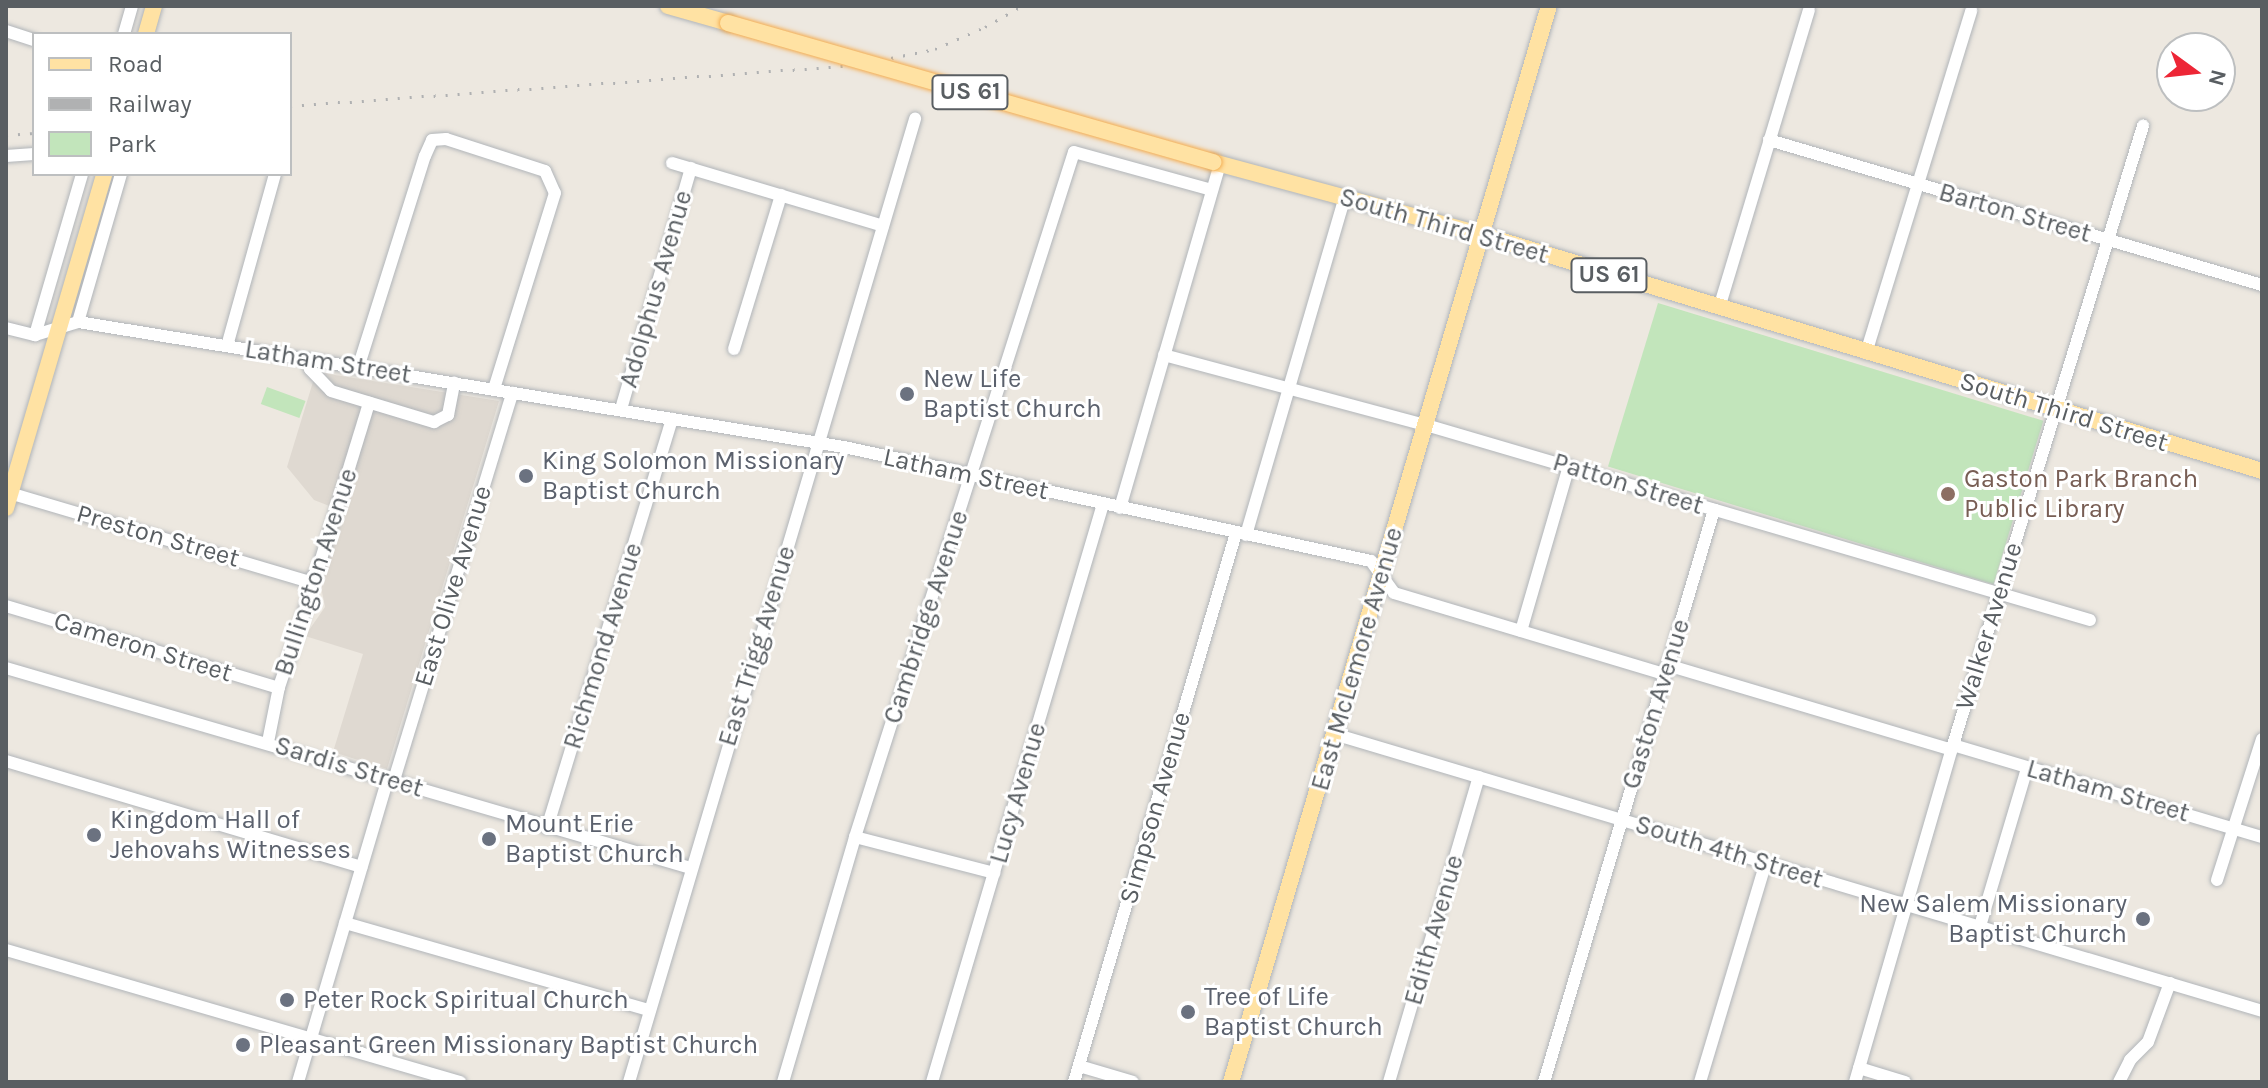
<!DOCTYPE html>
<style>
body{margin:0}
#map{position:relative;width:2268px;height:1088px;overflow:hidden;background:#ede8e0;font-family:Karla,sans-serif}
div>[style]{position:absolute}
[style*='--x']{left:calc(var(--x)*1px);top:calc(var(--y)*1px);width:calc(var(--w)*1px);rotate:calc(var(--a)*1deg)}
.education>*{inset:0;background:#dfd9d1}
.green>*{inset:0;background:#c2e5bb;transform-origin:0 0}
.roads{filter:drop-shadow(0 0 2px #b1b5b9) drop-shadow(0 0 2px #b1b5b9)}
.minor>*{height:12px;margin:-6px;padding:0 6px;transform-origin:6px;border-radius:6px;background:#fff}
.major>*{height:16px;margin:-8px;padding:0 8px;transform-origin:8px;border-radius:8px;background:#ffe2a3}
.rail>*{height:3px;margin-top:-1.5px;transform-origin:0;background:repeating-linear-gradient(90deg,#b0b1b2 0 2px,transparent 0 12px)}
.bridges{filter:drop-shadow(0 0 2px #f4ad51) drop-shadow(0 0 2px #f4ad51)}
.major-bridge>*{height:16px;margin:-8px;padding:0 8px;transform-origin:8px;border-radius:8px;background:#ffe2a3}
.dots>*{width:22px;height:22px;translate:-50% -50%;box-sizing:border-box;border:4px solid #fff;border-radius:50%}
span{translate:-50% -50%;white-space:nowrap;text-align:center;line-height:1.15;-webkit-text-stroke:6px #fff;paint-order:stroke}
.shield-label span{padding:2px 6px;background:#fff;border:2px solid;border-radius:6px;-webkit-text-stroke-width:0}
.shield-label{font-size:24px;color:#595e62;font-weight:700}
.street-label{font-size:26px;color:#595e62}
.worship-label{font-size:26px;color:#5b616d}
.left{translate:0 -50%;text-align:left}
.right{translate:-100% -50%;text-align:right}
.education-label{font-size:26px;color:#785e54}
.frame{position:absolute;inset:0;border:8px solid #595e62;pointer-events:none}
.legend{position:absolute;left:32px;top:32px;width:260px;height:144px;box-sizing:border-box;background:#fff;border:2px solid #bdbfc0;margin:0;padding:10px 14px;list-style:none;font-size:24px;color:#595e62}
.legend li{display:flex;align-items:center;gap:16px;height:40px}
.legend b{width:40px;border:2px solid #bdbfc0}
.north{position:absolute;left:2156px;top:32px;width:80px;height:80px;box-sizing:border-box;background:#fff;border:2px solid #bdbfc0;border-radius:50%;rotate:105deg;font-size:22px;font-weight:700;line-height:32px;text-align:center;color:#595e62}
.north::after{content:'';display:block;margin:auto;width:28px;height:36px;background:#ed2636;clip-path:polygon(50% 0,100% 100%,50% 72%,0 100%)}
</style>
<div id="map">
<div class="education">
<div style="clip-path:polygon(316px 372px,499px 401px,387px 769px,333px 752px,363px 654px,305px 636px,325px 607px,319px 577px,332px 507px,314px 500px,287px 467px)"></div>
</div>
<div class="green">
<div style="left:1658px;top:303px;width:403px;height:171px;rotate:17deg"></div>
<div style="left:267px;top:387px;width:41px;height:18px;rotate:20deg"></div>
</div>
<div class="roads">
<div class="minor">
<div style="--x:6;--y:31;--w:29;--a:18"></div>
<div style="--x:124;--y:34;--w:29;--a:-74"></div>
<div style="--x:1769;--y:140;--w:514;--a:16.39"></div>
<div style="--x:6;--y:156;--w:28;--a:-4"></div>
<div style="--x:672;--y:163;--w:220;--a:16.6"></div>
<div style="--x:1719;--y:308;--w:311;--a:-73.2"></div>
<div style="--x:78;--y:322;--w:154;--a:-73.8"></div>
<div style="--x:6;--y:328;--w:30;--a:14"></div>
<div style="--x:35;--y:335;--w:45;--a:-16.8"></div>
<div style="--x:78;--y:322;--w:776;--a:9.27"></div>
<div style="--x:844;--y:447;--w:539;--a:12.21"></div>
<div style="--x:1371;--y:561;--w:39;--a:54"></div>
<div style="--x:1394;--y:593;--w:282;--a:16.7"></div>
<div style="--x:35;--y:335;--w:168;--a:-73.7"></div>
<div style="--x:227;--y:346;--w:179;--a:-74.4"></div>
<div style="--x:734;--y:349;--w:161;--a:-73"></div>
<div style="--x:1866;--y:353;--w:358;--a:-72.9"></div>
<div style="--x:1164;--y:355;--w:271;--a:15"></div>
<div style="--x:1426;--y:425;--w:692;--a:16.37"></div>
<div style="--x:308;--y:359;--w:10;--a:79"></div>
<div style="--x:310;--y:369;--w:30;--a:46"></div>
<div style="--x:331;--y:391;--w:108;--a:16.8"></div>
<div style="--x:434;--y:422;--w:16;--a:-27"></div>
<div style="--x:448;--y:415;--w:33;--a:-79"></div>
<div style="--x:358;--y:368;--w:222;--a:-72.5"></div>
<div style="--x:425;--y:156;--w:17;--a:-66"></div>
<div style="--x:432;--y:140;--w:14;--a:-4"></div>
<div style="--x:446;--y:139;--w:104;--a:17.9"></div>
<div style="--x:545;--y:171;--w:24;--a:66"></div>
<div style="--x:555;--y:193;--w:205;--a:107.3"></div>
<div style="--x:621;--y:409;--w:251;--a:-73.8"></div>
<div style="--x:6;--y:492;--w:316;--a:16.5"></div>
<div style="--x:1120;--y:508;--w:358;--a:-73.8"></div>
<div style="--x:1246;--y:535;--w:352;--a:-73.7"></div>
<div style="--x:6;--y:606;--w:285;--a:16.7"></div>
<div style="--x:1521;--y:631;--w:172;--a:-73.8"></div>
<div style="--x:1667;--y:665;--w:297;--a:16.6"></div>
<div style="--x:6;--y:668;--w:714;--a:16.28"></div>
<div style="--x:1334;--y:734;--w:968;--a:16.62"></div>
<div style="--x:268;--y:742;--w:56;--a:-78.7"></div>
<div style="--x:279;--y:687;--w:94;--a:-71.4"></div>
<div style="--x:309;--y:598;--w:16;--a:-90"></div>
<div style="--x:309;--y:582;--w:16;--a:-55"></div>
<div style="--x:318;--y:569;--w:174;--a:-72.9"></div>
<div style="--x:1953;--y:745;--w:322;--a:16.6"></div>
<div style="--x:6;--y:761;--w:371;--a:16.6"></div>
<div style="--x:394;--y:780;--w:405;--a:-73"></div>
<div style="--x:547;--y:828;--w:428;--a:-73"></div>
<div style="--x:855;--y:837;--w:144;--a:14.5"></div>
<div style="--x:2217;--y:880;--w:148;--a:-72.3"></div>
<div style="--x:345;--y:923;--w:316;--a:16"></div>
<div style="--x:1980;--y:926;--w:165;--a:-73.4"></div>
<div style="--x:6;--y:950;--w:473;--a:16.2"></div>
<div style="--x:1079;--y:1066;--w:56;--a:16.5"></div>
<div style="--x:1859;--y:1068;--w:48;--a:16.9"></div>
<div style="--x:298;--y:1082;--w:317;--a:-73.5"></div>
<div style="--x:629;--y:1082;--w:1005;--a:-73.46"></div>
<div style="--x:783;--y:1082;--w:255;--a:-73.6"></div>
<div style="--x:855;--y:837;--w:719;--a:-72.27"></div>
<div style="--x:1074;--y:152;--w:143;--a:15.4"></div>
<div style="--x:932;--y:1082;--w:603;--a:-73.52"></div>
<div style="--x:1074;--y:1082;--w:572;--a:-73.56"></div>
<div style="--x:1389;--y:1082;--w:318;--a:-73.6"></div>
<div style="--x:1544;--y:1082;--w:597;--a:-73.45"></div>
<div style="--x:1700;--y:1082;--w:227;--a:-73.3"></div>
<div style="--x:1855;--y:1082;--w:351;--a:-73.8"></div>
<div style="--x:1953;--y:745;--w:648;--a:-72.94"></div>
<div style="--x:2119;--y:1082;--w:25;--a:-63"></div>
<div style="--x:2130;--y:1060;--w:25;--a:-45"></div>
<div style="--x:2148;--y:1042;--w:63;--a:-69.6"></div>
</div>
<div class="major">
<div style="--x:668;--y:6;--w:62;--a:15.8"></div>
<div style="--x:146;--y:34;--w:29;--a:-74"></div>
<div style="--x:1213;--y:162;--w:280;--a:15.1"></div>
<div style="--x:1483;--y:235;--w:814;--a:16.85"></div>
<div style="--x:6;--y:508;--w:348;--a:-73.6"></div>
<div style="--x:1231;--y:1082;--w:1122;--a:-73.54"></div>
</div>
</div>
<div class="rail">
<div style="--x:290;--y:106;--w:567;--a:-4.14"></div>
<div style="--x:856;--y:65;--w:81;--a:-11.4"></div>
<div style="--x:935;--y:49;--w:55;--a:-23.7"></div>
<div style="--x:985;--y:27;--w:43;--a:-29.6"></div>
<div style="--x:6;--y:135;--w:28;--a:-4"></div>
</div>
<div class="bridges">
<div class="major-bridge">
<div style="--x:728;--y:23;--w:505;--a:15.99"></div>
</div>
</div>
<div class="dots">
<div style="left:907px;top:394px;background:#6b7280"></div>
<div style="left:526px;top:476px;background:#6b7280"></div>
<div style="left:1948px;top:494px;background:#8d6e63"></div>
<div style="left:94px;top:835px;background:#6b7280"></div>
<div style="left:489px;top:839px;background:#6b7280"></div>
<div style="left:2143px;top:919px;background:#6b7280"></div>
<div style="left:287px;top:1000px;background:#6b7280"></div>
<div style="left:1188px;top:1012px;background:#6b7280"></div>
<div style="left:243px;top:1045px;background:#6b7280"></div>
</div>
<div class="shield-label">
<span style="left:970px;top:92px">US 61</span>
<span style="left:1609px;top:275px">US 61</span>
</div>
<div class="street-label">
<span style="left:2015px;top:213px;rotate:16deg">Barton Street</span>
<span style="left:1444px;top:226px;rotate:16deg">South Third Street</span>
<span style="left:656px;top:289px;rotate:-74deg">Adolphus Avenue</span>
<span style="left:328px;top:362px;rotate:9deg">Latham Street</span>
<span style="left:2064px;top:412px;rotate:17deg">South Third Street</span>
<span style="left:966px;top:474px;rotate:12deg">Latham Street</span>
<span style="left:1628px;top:484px;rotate:17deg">Patton Street</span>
<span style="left:158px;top:536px;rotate:16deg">Preston Street</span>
<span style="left:316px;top:572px;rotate:-72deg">Bullington Avenue</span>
<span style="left:453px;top:586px;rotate:-73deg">East Olive Avenue</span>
<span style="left:926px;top:617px;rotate:-72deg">Cambridge Avenue</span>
<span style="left:1989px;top:626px;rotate:-73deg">Walker Avenue</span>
<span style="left:603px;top:646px;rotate:-73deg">Richmond Avenue</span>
<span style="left:757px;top:646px;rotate:-73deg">East Trigg Avenue</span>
<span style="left:143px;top:647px;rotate:17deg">Cameron Street</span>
<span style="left:1357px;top:659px;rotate:-74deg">East McLemore Avenue</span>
<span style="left:1656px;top:704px;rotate:-73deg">Gaston Avenue</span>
<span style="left:349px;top:767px;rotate:17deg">Sardis Street</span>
<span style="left:2108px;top:791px;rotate:16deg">Latham Street</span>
<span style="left:1018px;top:793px;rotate:-74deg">Lucy Avenue</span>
<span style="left:1155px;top:808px;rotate:-74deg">Simpson Avenue</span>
<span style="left:1729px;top:852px;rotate:17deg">South 4th Street</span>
<span style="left:1434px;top:930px;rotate:-74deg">Edith Avenue</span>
</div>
<div class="worship-label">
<span class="left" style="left:923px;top:394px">New Life<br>Baptist Church</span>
<span class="left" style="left:542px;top:476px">King Solomon Missionary<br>Baptist Church</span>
<span class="left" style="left:110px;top:835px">Kingdom Hall of<br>Jehovahs Witnesses</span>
<span class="left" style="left:505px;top:839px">Mount Erie<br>Baptist Church</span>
<span class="right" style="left:2127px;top:919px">New Salem Missionary<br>Baptist Church</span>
<span class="left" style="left:1204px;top:1012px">Tree of Life<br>Baptist Church</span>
<span class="left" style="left:303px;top:1000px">Peter Rock Spiritual Church</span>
<span class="left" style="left:259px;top:1045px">Pleasant Green Missionary Baptist Church</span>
</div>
<div class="education-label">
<span class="left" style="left:1964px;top:494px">Gaston Park Branch<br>Public Library</span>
</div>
<div class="frame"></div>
<ul class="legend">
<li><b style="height:10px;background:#ffe2a3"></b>Road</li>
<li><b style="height:10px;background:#b0b1b2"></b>Railway</li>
<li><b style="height:22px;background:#c2e5bb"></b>Park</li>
</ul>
<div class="north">N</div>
</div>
